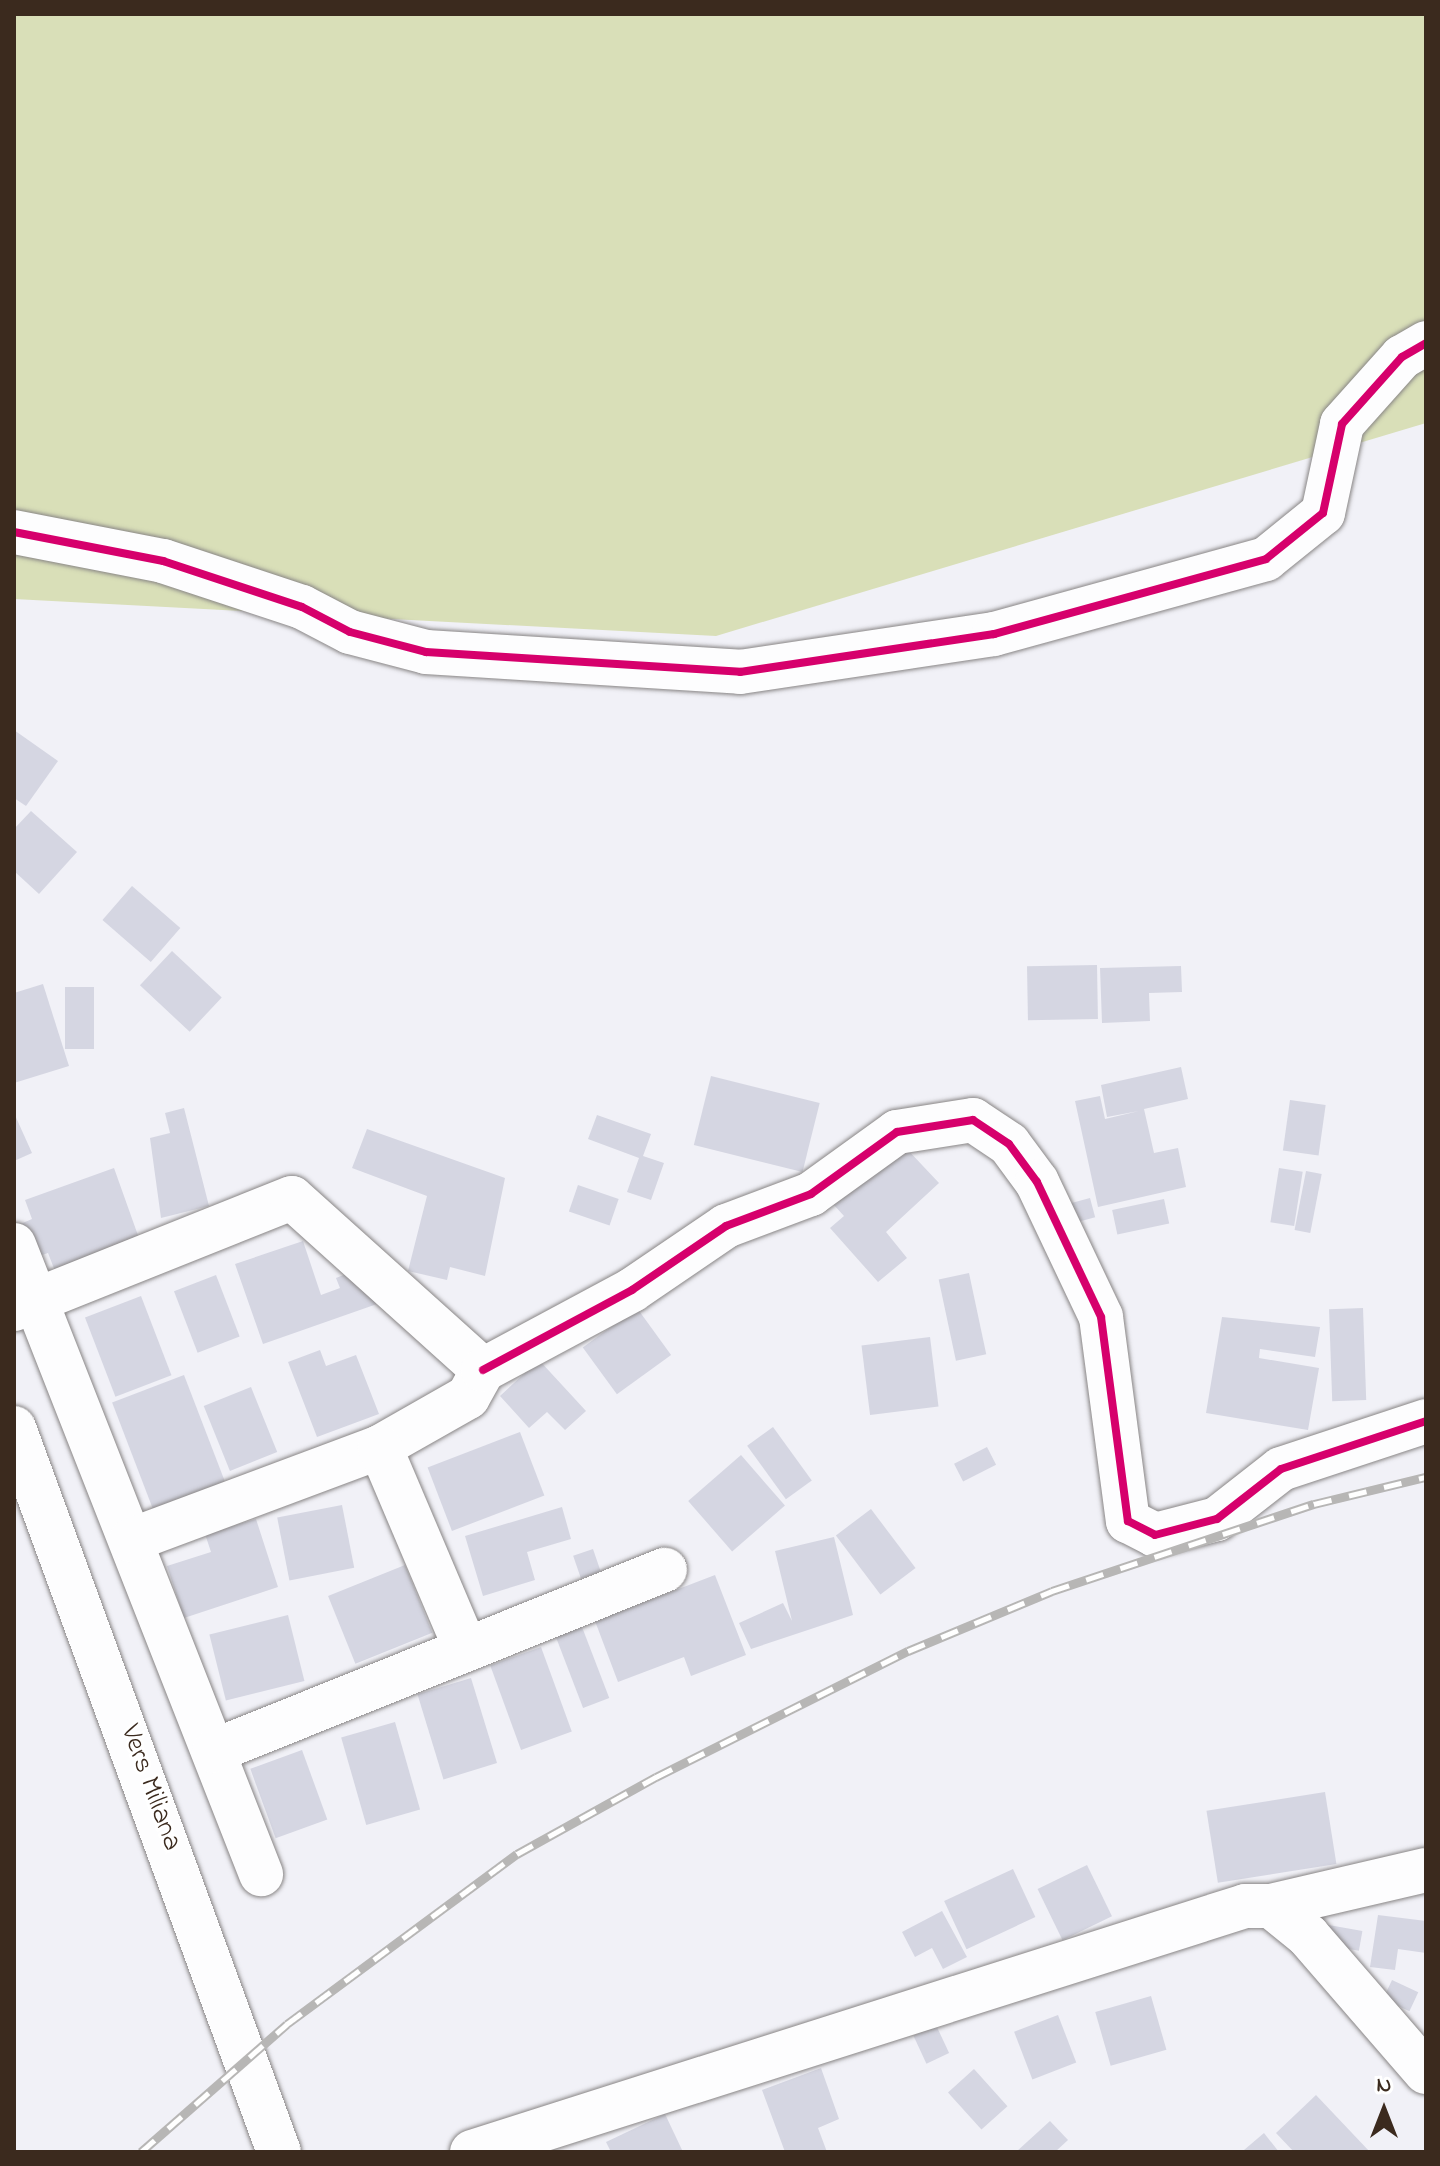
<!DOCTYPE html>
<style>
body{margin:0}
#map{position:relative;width:1440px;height:2166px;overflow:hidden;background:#f1f1f7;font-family:"Indie Flower",sans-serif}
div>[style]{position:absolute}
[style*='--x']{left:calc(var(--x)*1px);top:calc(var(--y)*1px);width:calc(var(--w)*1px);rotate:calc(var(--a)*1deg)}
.green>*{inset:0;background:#d9dfb8}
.building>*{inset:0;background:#d5d6e2;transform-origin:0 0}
.roads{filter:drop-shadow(0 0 2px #888585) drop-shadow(0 0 2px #888585)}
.minor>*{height:44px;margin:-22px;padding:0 22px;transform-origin:22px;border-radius:22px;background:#fdfdfe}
.major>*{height:44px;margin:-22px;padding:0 22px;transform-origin:22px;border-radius:22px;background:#fdfdfe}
.rail>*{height:9px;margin-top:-4.5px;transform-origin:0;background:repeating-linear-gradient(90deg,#fff 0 18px,#b7b6b5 0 36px);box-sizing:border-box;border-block:2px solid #b7b6b5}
.cycleway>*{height:8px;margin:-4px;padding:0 4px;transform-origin:4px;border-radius:4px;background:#d6006c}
span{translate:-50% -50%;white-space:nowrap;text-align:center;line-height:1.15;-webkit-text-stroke:6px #fff;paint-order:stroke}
.street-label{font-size:28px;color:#3b2a1e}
.frame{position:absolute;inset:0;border:16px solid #3b2a1e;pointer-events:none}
.north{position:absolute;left:1344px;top:2070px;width:80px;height:80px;-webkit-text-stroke:6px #fff;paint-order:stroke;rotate:0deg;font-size:22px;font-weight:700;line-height:32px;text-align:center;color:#3b2a1e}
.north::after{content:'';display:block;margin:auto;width:28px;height:36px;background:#3b2a1e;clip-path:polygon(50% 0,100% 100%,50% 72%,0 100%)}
</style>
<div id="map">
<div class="green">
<div style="clip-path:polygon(14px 14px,1426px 14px,1426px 423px,716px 636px,14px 599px)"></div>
</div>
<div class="building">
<div style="clip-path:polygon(14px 730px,58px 761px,26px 806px,14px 798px)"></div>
<div style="clip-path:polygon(31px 811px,77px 852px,39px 894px,14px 871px,14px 829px)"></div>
<div style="left:132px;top:886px;width:64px;height:45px;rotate:41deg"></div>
<div style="left:172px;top:951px;width:68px;height:47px;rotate:43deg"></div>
<div style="left:1097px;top:965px;width:54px;height:70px;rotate:89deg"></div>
<div style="clip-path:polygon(1181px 966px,1182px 992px,1149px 993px,1150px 1021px,1102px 1023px,1100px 968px)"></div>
<div style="clip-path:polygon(43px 984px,69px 1066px,14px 1083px,14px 993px)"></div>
<div style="left:65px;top:987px;width:29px;height:62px"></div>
<div style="clip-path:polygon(1181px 1067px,1188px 1099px,1144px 1109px,1154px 1153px,1178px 1148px,1186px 1187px,1098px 1207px,1075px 1101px,1100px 1096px,1105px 1119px,1139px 1111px,1107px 1117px,1101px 1085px)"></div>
<div style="left:711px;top:1076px;width:112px;height:71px;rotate:14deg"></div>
<div style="left:1290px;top:1100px;width:36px;height:51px;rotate:8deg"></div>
<div style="clip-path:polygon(184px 1108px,209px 1206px,161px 1218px,150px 1138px,170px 1133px,165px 1113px)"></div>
<div style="clip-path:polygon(14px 1113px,32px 1153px,14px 1161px)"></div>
<div style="clip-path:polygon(597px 1115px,651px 1134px,643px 1156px,664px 1163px,651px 1200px,627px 1192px,639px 1158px,588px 1139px)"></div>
<div style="clip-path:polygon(367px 1129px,505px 1178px,485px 1276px,450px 1267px,447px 1280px,408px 1271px,427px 1196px,352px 1168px)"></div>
<div style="clip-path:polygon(906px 1148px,939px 1183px,886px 1232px,907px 1258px,878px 1282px,830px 1228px,844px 1216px,833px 1204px)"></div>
<div style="clip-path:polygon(114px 1168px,140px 1241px,55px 1271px,48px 1253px,30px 1259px,18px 1225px,32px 1219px,25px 1200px)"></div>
<div style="left:1279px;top:1168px;width:24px;height:55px;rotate:9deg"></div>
<div style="left:1306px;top:1171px;width:16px;height:60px;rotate:11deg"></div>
<div style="left:578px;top:1185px;width:43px;height:28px;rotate:19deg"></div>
<div style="left:1090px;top:1198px;width:20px;height:24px;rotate:75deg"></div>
<div style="left:1164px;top:1199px;width:25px;height:53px;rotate:78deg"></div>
<div style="clip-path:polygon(303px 1241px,321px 1295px,340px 1288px,336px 1278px,364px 1267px,377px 1304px,263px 1344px,235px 1264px)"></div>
<div style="left:969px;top:1273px;width:83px;height:31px;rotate:78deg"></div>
<div style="left:216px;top:1275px;width:66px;height:45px;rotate:69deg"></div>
<div style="left:141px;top:1296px;width:85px;height:60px;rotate:69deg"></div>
<div style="left:637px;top:1308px;width:58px;height:67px;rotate:54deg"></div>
<div style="left:1363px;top:1308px;width:92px;height:34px;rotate:88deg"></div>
<div style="clip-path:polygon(1222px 1317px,1320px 1327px,1315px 1357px,1260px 1349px,1259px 1358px,1319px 1368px,1308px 1430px,1206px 1413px)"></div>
<div style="left:930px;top:1337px;width:70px;height:69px;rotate:83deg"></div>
<div style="clip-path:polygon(320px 1350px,326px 1366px,356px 1355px,379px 1414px,317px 1437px,288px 1362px)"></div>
<div style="clip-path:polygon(539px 1360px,586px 1411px,565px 1430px,547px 1412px,529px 1428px,500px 1396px)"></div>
<div style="left:184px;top:1375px;width:116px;height:77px;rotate:69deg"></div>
<div style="left:251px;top:1387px;width:70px;height:51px;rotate:68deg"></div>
<div style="left:773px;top:1427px;width:66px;height:32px;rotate:54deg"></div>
<div style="left:520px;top:1432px;width:68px;height:99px;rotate:69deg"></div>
<div style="left:987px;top:1447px;width:20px;height:37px;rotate:63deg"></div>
<div style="left:741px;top:1455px;width:67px;height:70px;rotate:49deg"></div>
<div style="left:342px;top:1505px;width:64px;height:66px;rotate:79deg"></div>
<div style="clip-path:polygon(562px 1507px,571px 1539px,527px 1552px,535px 1580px,483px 1596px,465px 1536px)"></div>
<div style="left:871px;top:1509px;width:74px;height:44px;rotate:53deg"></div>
<div style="clip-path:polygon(256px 1519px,278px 1587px,184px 1618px,167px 1566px,211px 1552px,205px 1534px)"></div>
<div style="clip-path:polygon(834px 1537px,853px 1615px,751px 1649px,739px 1623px,783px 1603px,792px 1621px,775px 1551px)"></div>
<div style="left:593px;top:1549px;width:24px;height:21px;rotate:71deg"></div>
<div style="left:405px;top:1565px;width:73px;height:83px;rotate:68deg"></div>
<div style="clip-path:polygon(715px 1575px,746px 1655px,691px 1676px,684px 1657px,618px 1682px,595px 1621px)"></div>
<div style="left:288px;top:1615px;width:68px;height:81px;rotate:76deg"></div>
<div style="left:582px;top:1627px;width:76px;height:28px;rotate:69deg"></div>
<div style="left:541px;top:1647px;width:90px;height:54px;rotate:70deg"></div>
<div style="left:471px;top:1678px;width:89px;height:56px;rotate:73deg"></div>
<div style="left:395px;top:1722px;width:91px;height:56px;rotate:74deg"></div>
<div style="left:302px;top:1750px;width:74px;height:55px;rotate:70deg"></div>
<div style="left:1325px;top:1792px;width:73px;height:120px;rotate:81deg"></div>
<div style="left:1087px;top:1865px;width:57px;height:55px;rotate:64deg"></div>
<div style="left:1013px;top:1869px;width:53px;height:76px;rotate:65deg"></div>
<div style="clip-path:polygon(942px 1911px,967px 1957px,943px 1969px,932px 1948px,915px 1957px,902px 1932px)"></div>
<div style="clip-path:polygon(1378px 1915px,1426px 1921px,1426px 1953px,1398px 1949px,1395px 1970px,1370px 1967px)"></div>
<div style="left:1323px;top:1924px;width:40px;height:20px;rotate:10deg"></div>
<div style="left:1392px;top:1980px;width:29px;height:21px;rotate:25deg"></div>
<div style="left:1151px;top:1996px;width:56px;height:58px;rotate:74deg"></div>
<div style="left:1058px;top:2015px;width:51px;height:47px;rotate:69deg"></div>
<div style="left:936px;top:2025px;width:31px;height:25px;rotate:65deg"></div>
<div style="clip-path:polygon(821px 2068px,839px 2119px,818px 2128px,827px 2152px,785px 2152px,762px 2090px)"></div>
<div style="left:974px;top:2069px;width:50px;height:35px;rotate:48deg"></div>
<div style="clip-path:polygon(1316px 2095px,1370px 2152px,1294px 2152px,1276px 2133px)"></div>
<div style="clip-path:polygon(665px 2114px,683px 2152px,611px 2152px,606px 2142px)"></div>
<div style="clip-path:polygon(1050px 2121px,1068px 2140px,1055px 2152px,1016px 2152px)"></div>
<div style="clip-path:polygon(1264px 2133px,1279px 2152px,1245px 2152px,1244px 2150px)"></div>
</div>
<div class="roads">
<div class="minor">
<div style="--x:14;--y:532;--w:152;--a:11"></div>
<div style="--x:163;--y:561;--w:146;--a:18.3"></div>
<div style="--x:302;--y:607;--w:54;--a:27.5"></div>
<div style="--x:350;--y:632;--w:79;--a:14.7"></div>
<div style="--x:426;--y:652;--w:315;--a:3.6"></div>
<div style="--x:740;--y:672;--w:257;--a:-8.5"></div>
<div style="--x:994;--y:634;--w:282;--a:-15.4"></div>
<div style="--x:1266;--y:559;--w:73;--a:-38.9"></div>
<div style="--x:1323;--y:513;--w:91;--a:-77.9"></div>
<div style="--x:1342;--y:424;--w:90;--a:-48.2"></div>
<div style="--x:1402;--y:357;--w:28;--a:-30"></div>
<div style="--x:14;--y:1245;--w:676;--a:68.56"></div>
<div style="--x:14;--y:1309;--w:299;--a:-21.8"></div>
<div style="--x:292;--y:1198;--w:257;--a:42"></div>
<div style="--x:483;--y:1370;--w:31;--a:119"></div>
<div style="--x:468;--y:1397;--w:101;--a:150.4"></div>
<div style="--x:380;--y:1447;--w:266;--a:159.5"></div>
<div style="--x:483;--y:1370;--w:169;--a:-28.2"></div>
<div style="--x:632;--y:1290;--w:114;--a:-34.2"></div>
<div style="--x:726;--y:1226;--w:91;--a:-20.6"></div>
<div style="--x:811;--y:1194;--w:106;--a:-35.8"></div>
<div style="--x:897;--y:1132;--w:77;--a:-9"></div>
<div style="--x:973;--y:1120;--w:43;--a:33.7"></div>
<div style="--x:1009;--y:1144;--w:47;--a:53.6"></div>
<div style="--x:1037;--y:1182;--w:149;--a:64.6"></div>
<div style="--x:1101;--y:1317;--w:206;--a:82.5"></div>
<div style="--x:1128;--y:1521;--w:30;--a:27"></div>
<div style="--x:1155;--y:1535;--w:64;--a:-14.5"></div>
<div style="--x:1217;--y:1519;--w:81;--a:-38"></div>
<div style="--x:1281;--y:1469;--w:153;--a:-18.3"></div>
<div style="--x:380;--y:1447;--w:220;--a:67"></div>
<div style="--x:214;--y:1751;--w:486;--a:-21.9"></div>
<div style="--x:1271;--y:1906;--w:159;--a:-13.1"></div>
<div style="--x:472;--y:2152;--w:811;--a:-17.65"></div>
<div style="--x:1245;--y:1906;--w:26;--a:0"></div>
<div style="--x:1271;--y:1906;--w:48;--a:39"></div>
<div style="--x:1308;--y:1936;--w:180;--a:49.1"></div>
</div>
<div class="major">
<div style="--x:14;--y:1428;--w:771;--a:69.9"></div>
</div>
</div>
<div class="rail">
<div style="--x:141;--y:2152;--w:194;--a:-41.2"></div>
<div style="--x:287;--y:2024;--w:286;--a:-36.5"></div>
<div style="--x:517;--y:1854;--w:159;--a:-29"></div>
<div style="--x:656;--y:1777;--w:282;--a:-26.6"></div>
<div style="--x:908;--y:1651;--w:156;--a:-22.6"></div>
<div style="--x:1052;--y:1591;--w:276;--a:-18.4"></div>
<div style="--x:1314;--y:1504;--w:115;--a:-13.6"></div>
</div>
<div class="cycleway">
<div style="--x:14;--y:532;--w:152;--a:11"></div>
<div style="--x:163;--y:561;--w:146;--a:18.3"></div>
<div style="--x:302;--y:607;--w:54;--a:27.5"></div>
<div style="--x:350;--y:632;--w:79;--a:14.7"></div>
<div style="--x:426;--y:652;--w:315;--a:3.6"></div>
<div style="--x:740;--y:672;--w:257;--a:-8.5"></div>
<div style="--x:994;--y:634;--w:282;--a:-15.4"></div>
<div style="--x:1266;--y:559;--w:73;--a:-38.9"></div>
<div style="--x:1323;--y:513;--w:91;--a:-77.9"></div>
<div style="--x:1342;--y:424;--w:90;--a:-48.2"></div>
<div style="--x:1402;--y:357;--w:28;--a:-30"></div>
<div style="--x:483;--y:1370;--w:169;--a:-28.2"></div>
<div style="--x:632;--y:1290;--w:114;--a:-34.2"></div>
<div style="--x:726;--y:1226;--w:91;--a:-20.6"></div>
<div style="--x:811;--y:1194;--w:106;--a:-35.8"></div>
<div style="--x:897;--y:1132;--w:77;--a:-9"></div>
<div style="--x:973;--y:1120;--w:43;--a:33.7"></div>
<div style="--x:1009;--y:1144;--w:47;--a:53.6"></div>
<div style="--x:1037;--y:1182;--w:149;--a:64.6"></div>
<div style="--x:1101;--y:1317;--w:206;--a:82.5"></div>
<div style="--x:1128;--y:1521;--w:30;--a:27"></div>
<div style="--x:1155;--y:1535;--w:64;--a:-14.5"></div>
<div style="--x:1217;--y:1519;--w:81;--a:-38"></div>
<div style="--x:1281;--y:1469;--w:153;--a:-18.3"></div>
</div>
<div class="street-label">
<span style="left:150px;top:1788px;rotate:70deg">Vers Miliana</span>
</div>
<div class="frame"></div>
<div class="north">N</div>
</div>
